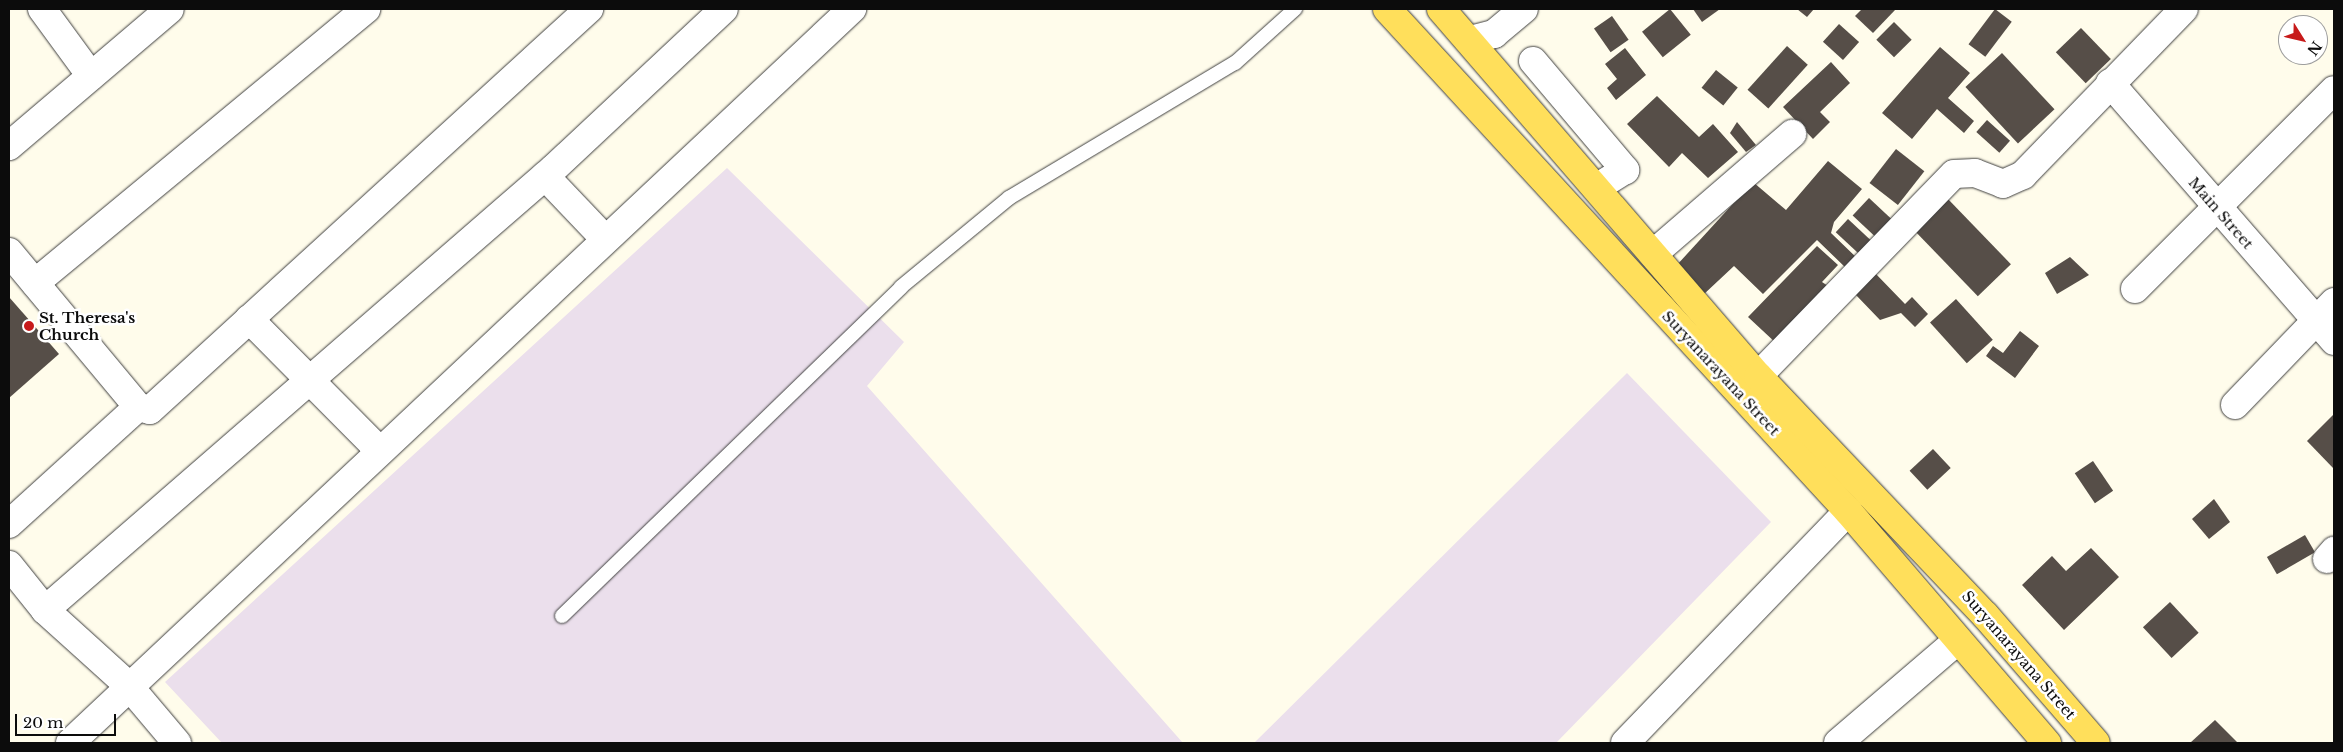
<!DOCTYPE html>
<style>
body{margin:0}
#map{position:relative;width:2343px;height:752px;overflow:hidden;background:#fffceb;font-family:"Libre Baskerville",serif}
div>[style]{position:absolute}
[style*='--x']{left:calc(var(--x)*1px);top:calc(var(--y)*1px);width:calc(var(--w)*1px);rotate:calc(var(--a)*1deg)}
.industrial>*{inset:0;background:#ebdfec}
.building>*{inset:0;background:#564e48;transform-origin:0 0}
.roads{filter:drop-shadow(0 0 1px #3f3f3f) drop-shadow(0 0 1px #3f3f3f)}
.service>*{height:14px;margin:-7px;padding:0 7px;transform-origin:7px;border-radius:7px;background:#fff}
.minor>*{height:28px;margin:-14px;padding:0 14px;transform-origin:14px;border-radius:14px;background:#fff}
.primary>*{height:28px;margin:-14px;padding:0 14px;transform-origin:14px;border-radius:14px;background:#ffdf5b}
.dots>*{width:14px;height:14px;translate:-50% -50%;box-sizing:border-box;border:2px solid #fff;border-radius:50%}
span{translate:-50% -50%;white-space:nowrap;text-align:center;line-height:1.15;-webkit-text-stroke:5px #fff;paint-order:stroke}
.street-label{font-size:15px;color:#0c0c0c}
.poi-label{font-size:15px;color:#0c0c0c;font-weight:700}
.left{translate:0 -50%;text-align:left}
.frame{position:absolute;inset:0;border:10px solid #0c0c0c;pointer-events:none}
.north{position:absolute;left:2278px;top:15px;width:50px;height:50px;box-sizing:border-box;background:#fff;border:1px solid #9e9e9e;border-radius:50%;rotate:126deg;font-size:14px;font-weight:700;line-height:20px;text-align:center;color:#0c0c0c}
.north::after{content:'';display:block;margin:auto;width:18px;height:22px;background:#c71a1a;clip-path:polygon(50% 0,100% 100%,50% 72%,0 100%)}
.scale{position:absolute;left:15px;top:714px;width:101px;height:22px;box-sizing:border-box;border:2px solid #0c0c0c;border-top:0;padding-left:6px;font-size:15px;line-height:18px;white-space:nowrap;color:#0c0c0c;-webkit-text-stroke:4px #fff;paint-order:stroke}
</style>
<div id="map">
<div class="industrial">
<div style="clip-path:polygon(727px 168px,904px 342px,867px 386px,1183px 743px,222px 743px,165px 682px)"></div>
<div style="clip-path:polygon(1627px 373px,1771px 522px,1556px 743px,1254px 743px)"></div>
</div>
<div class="building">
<div style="left:1670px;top:9px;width:33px;height:36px;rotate:51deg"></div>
<div style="clip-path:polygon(1693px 9px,1720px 9px,1702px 22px)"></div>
<div style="clip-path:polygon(1797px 9px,1814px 9px,1807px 17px)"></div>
<div style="clip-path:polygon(1862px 9px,1896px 9px,1873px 33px,1855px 16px)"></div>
<div style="left:1995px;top:9px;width:21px;height:44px;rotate:37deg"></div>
<div style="left:1612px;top:16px;width:29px;height:22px;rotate:55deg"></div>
<div style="left:1894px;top:22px;width:25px;height:25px;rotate:45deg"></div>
<div style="left:1839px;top:24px;width:27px;height:24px;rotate:42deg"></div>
<div style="left:2081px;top:28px;width:43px;height:35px;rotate:46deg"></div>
<div style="left:1787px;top:46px;width:28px;height:59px;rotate:42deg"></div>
<div style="clip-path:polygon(1940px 47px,1970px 73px,1948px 98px,1974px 121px,1964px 133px,1937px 109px,1912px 139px,1882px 113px)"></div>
<div style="clip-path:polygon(1625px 48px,1646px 75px,1616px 100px,1607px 88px,1617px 79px,1605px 64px)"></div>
<div style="left:2002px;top:53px;width:77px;height:50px;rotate:47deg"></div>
<div style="clip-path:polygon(1831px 62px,1850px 83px,1820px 112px,1830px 122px,1813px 139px,1783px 107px)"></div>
<div style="left:1716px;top:70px;width:28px;height:23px;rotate:39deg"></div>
<div style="clip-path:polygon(1657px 96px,1699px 137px,1713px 124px,1738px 152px,1708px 178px,1682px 153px,1669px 167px,1627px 124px)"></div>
<div style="left:1987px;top:120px;width:31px;height:16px;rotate:42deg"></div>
<div style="clip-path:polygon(1737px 122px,1756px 145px,1746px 152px,1730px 133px)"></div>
<div style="left:1896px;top:149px;width:36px;height:43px;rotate:38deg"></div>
<div style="clip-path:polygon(1828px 161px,1862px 189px,1834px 222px,1831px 233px,1859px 260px,1848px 270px,1817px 240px,1763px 294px,1734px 266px,1703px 295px,1676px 266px,1753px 182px,1786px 210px)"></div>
<div style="left:1869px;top:198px;width:38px;height:24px;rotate:43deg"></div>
<div style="left:1947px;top:198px;width:92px;height:46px;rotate:46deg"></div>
<div style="left:1848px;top:219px;width:37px;height:18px;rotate:43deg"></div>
<div style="clip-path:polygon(1817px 246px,1838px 265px,1822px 282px,1828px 286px,1777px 344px,1748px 317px)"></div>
<div style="clip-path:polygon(2070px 257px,2089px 275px,2057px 294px,2045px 273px)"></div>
<div style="clip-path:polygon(1875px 273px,1905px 304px,1912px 297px,1928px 314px,1915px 327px,1901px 313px,1880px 320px,1855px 294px)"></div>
<div style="clip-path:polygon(9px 297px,59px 354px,9px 398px)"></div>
<div style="left:1956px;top:299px;width:55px;height:35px;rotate:48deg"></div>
<div style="clip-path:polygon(2020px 331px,2039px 346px,2015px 378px,1986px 356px,1993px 346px,2003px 353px)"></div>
<div style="clip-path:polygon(2333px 415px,2334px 417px,2334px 469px,2307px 441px)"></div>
<div style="left:1933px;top:449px;width:26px;height:32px;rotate:47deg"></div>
<div style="left:2093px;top:461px;width:36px;height:22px;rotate:56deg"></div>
<div style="clip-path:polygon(2214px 499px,2230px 522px,2209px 539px,2192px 519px)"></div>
<div style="left:2305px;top:535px;width:20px;height:44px;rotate:60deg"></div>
<div style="clip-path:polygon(2091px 548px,2119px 577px,2064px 630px,2022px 585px,2052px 556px,2066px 571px)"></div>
<div style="left:2170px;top:602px;width:42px;height:37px;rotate:47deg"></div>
<div style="clip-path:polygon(2215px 720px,2238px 743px,2190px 743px)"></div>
</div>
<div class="roads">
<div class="service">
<div style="--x:562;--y:616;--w:472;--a:-44.1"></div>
<div style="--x:901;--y:287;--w:140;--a:-39.5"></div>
<div style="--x:1009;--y:198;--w:263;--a:-30.9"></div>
<div style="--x:1235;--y:63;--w:81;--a:-42"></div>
</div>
<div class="minor">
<div style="--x:42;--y:9;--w:83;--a:53.8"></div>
<div style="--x:1470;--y:40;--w:25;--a:-14"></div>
<div style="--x:1494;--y:34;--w:39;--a:-40"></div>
<div style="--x:1533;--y:61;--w:143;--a:49.8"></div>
<div style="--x:1625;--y:170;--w:32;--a:148"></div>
<div style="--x:2110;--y:83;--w:342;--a:49"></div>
<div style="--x:9;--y:146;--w:211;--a:-40.4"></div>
<div style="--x:545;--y:176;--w:87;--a:46.4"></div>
<div style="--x:9;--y:252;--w:202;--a:50.2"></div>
<div style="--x:138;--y:407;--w:12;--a:14"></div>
<div style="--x:150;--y:410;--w:595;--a:-42.41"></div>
<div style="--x:1653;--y:254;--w:184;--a:-40.8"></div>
<div style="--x:35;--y:283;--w:430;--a:-39.6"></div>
<div style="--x:2135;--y:289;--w:281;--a:-45"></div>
<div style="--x:249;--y:319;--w:185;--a:45.2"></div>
<div style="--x:1758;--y:376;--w:281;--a:-45.9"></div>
<div style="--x:1954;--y:174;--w:21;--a:-3"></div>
<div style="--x:1975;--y:173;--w:30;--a:21"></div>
<div style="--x:2003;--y:184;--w:22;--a:-24"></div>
<div style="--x:2023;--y:175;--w:231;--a:-45.9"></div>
<div style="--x:2235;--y:405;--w:143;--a:-46.1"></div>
<div style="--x:9;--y:524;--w:174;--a:-42.2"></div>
<div style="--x:2327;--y:559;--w:11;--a:-49"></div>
<div style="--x:9;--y:565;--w:58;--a:51.3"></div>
<div style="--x:45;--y:610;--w:112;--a:42.1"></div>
<div style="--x:128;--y:685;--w:76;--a:49.8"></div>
<div style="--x:45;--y:610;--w:673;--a:-40.96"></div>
<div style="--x:553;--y:169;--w:234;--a:-43.1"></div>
<div style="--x:70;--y:743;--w:1073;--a:-43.19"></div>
<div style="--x:1625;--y:743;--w:322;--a:-46.1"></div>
<div style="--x:1838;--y:743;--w:158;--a:-40.6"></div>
</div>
<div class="primary">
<div style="--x:1387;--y:9;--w:682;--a:47.44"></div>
<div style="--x:1848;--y:511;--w:306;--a:49.4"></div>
<div style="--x:1441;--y:9;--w:485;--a:49.2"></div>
<div style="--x:1758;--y:376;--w:330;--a:46.5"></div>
<div style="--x:1985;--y:615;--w:169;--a:49.1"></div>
</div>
</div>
<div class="dots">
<div style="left:29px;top:326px;background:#c71a1a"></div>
</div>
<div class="street-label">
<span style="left:2221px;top:213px;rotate:49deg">Main Street</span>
<span style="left:1721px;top:373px;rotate:47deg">Suryanarayana Street</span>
<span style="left:2019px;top:655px;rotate:49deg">Suryanarayana Street</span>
</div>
<div class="poi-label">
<span class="left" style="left:39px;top:326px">St. Theresa's<br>Church</span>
</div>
<div class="frame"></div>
<div class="north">N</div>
<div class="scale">20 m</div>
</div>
